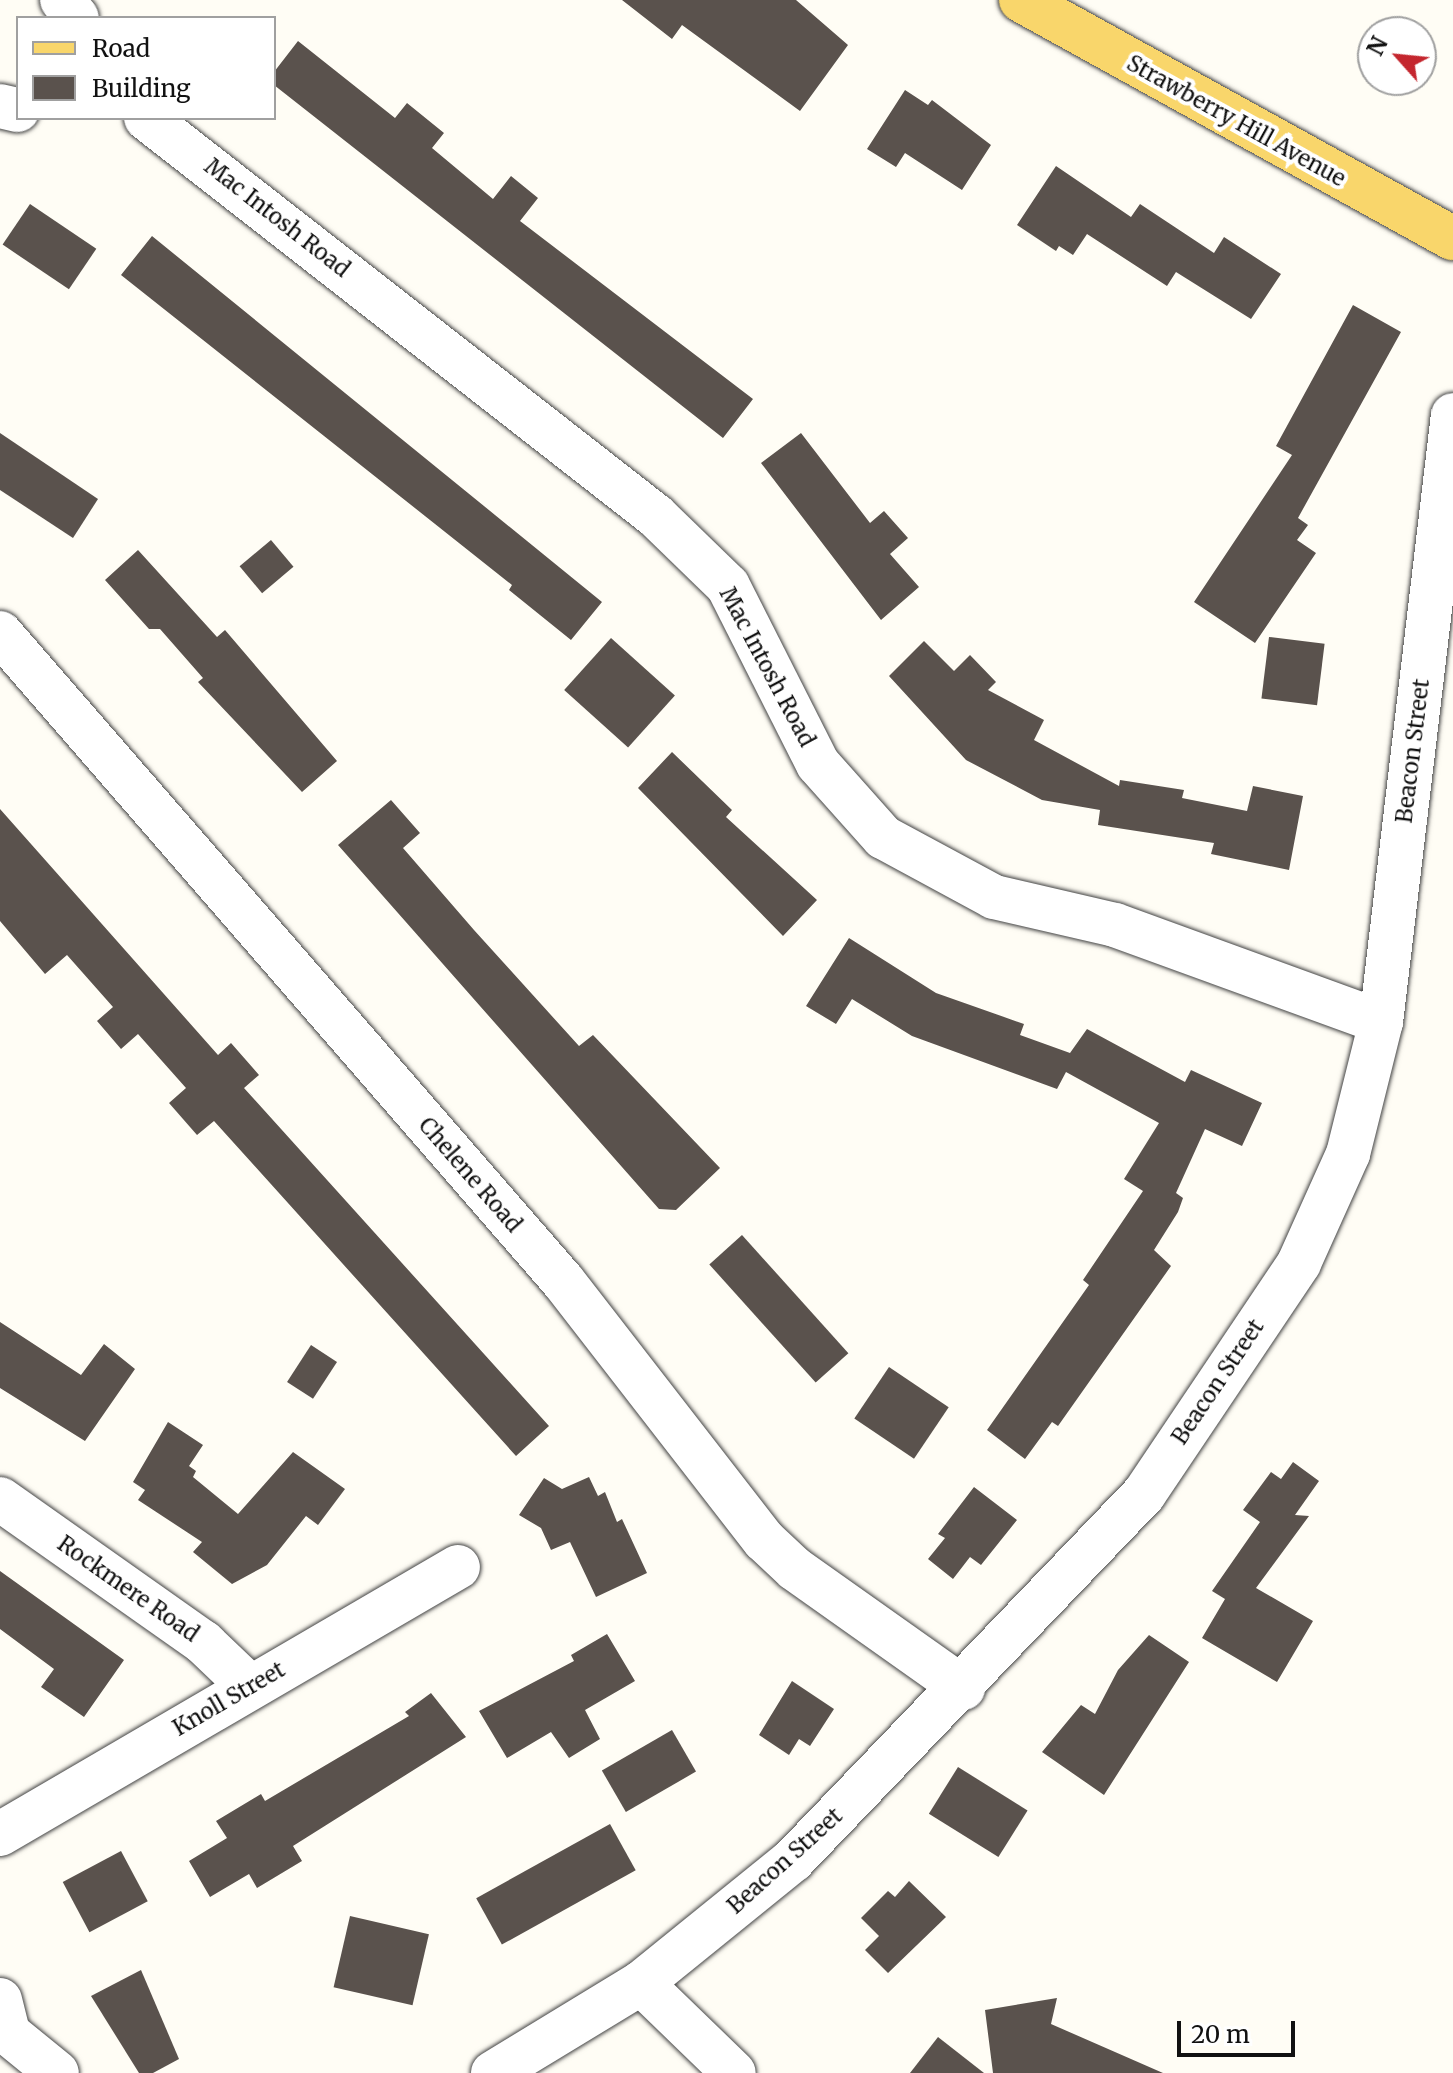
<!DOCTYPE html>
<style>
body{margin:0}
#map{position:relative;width:1453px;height:2073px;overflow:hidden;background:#fffdf5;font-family:Merriweather,serif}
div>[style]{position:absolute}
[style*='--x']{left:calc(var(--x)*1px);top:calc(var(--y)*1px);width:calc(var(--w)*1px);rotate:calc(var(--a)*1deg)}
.building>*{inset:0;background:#5a524d;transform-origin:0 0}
.roads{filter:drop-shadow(0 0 2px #444) drop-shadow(0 0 2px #444)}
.minor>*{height:44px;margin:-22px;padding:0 22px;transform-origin:22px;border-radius:22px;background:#fff}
.major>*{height:44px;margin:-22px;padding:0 22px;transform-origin:22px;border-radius:22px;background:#f9d66b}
span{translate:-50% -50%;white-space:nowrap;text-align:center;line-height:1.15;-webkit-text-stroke:8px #fff;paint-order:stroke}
.street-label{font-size:22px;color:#111}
.legend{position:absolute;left:16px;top:16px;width:260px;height:104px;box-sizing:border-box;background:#fff;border:2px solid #a0a0a0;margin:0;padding:10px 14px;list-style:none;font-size:24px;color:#111}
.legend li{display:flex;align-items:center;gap:16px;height:40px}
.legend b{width:40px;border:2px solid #a0a0a0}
.north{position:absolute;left:1357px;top:16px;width:80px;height:80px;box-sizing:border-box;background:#fff;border:2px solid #a0a0a0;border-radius:50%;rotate:297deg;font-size:22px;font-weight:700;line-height:32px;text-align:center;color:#111}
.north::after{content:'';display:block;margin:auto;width:28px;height:36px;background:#c4262e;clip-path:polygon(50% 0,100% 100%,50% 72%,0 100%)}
.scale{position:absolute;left:1177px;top:2021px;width:118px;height:36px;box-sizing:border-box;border:4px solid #111;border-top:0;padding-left:10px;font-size:24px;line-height:28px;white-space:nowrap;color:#111;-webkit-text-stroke:6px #fff;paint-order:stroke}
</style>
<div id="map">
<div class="building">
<div style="clip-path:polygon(622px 0,796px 0,848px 45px,800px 111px,682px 25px,672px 39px)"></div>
<div style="clip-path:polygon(298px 41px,395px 118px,407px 103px,444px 133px,432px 148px,493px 199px,511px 176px,538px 198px,520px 221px,753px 399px,723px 438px,274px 85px,274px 72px)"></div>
<div style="clip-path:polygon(905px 90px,928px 105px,932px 100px,991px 145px,962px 190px,905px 153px,896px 167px,867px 149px)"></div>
<div style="clip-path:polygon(1056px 166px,1131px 217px,1140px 204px,1214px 253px,1224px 237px,1281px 274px,1251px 319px,1176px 272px,1167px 286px,1087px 234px,1073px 255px,1059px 246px,1056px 251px,1017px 225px)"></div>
<div style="left:30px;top:204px;width:80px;height:49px;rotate:34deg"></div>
<div style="clip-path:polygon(152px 236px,602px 602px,571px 640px,509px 590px,512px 585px,121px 275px)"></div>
<div style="clip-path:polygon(1353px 305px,1401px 332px,1298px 518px,1308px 525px,1297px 540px,1316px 553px,1255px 643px,1194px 602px,1292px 455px,1276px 446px)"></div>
<div style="clip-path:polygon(0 433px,98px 499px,73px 538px,0 490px)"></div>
<div style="clip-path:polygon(801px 433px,870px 523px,884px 511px,908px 538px,890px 554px,919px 587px,881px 620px,761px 463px)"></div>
<div style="left:271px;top:540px;width:35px;height:41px;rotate:50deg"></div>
<div style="clip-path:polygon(138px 550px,217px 637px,225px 630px,337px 761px,302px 792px,198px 682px,203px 678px,160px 629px,149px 629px,105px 580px)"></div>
<div style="left:1269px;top:637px;width:56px;height:62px;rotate:7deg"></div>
<div style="left:611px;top:638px;width:86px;height:70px;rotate:42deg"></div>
<div style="clip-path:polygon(924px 641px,954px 671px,970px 655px,996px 682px,988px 690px,1044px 720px,1034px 740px,1119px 786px,1120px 780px,1184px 790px,1182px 798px,1247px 811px,1253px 786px,1303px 796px,1289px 870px,1211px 854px,1214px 843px,1098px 825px,1100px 810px,1042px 800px,966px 760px,889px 676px)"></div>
<div style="clip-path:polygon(672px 752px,732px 810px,726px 817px,817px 900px,783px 936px,638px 788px)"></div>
<div style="clip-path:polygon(391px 800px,420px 833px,403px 848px,474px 930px,579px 1046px,593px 1035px,720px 1168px,676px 1210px,659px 1209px,338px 845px)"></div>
<div style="clip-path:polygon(0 809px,218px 1055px,231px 1043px,259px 1075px,244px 1088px,549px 1426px,516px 1456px,214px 1121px,197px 1135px,169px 1103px,186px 1088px,138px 1034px,121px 1049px,97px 1021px,113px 1007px,67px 955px,45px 974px,0 921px)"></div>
<div style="clip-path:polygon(849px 938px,936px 993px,1024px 1024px,1020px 1035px,1070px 1053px,1087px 1029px,1185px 1082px,1191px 1070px,1262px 1103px,1242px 1146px,1205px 1129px,1176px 1193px,1183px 1198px,1178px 1212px,1154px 1250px,1171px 1266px,1058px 1426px,1052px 1422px,1025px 1459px,987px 1430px,1089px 1285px,1083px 1280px,1143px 1191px,1124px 1179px,1159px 1123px,1066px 1072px,1057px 1089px,912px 1036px,852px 999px,836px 1024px,806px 1006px)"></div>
<div style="left:742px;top:1235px;width:159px;height:44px;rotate:48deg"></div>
<div style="clip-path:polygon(0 1322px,81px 1375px,104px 1344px,135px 1369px,85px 1441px,0 1388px)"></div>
<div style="left:311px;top:1345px;width:31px;height:44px;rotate:33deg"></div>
<div style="left:889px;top:1367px;width:72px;height:62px;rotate:34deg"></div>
<div style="clip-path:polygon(168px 1422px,203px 1445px,189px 1466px,196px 1471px,193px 1477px,238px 1514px,293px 1452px,345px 1489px,318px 1525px,306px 1516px,267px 1565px,232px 1584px,193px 1552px,202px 1542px,138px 1500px,145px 1490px,133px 1482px)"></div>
<div style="clip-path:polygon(1293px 1462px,1319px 1481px,1295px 1515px,1309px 1516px,1256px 1588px,1313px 1621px,1277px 1682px,1202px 1638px,1225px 1599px,1212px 1591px,1260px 1522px,1243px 1510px,1271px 1472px,1281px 1479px)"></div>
<div style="clip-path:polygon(589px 1477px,598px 1496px,605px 1492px,617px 1522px,622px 1519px,647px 1573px,596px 1597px,570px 1542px,551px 1550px,541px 1528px,519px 1515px,544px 1478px,562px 1489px)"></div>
<div style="clip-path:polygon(974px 1487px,1017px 1520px,981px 1565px,970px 1557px,953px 1579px,928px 1559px,945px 1538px,938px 1534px)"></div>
<div style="clip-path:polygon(0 1571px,124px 1660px,84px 1717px,41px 1687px,54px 1669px,0 1629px)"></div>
<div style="clip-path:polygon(607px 1634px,635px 1681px,585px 1710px,600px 1739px,569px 1758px,551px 1732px,507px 1758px,479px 1711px,574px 1661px,571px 1655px)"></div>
<div style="clip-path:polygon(1149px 1635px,1189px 1662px,1104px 1795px,1042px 1752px,1081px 1705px,1095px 1714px,1118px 1670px)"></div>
<div style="clip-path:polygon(792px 1681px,834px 1709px,810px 1746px,799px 1739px,789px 1755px,759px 1735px)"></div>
<div style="clip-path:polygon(431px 1693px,466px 1737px,293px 1846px,302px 1861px,257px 1888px,249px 1874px,210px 1897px,189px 1861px,227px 1838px,216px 1821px,261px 1794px,265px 1801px,409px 1716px,405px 1712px)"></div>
<div style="left:672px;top:1730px;width:48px;height:81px;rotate:60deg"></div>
<div style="left:958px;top:1767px;width:82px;height:55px;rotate:32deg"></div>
<div style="left:610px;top:1824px;width:53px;height:153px;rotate:61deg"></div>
<div style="left:121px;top:1851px;width:57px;height:66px;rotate:62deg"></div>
<div style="clip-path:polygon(909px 1881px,946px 1917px,888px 1973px,865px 1950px,879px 1936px,861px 1918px,888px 1891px,895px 1897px)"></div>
<div style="left:350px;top:1916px;width:81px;height:73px;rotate:13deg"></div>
<div style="clip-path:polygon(141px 1970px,179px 2059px,153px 2073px,139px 2073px,91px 1996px)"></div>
<div style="clip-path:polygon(1057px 1998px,1051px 2024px,1163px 2073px,993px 2073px,985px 2010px)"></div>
<div style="clip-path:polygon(938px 2037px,984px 2073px,910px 2073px)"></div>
</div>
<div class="roads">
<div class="minor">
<div style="--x:62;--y:0;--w:23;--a:50"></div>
<div style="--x:0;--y:106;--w:18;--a:13"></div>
<div style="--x:146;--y:118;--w:647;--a:37.97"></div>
<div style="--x:656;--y:516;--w:100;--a:44.2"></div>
<div style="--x:728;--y:586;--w:199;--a:63.2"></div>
<div style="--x:818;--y:764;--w:98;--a:48.3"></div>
<div style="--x:883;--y:837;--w:126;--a:28.4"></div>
<div style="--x:994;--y:897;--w:124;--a:13"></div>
<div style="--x:1115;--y:925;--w:283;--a:20"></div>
<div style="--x:0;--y:633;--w:858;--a:49.02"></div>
<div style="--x:563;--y:1281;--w:328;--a:52.2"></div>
<div style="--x:764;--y:1540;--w:42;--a:43.1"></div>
<div style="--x:795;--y:1569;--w:206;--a:35.3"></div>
<div style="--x:0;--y:1499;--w:248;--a:35.2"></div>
<div style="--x:203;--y:1642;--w:65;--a:43.8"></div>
<div style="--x:0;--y:1834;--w:530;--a:-30.24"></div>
<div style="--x:641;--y:1983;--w:129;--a:44.1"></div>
<div style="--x:0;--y:2000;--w:34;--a:76"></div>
<div style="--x:8;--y:2033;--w:63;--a:39.2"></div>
<div style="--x:493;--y:2073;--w:173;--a:-31.3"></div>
<div style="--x:641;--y:1983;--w:196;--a:-39"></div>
<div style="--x:793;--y:1860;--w:507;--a:-46.2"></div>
<div style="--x:1144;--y:1494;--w:278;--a:-56.1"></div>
<div style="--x:1299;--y:1263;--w:120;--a:-65.8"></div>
<div style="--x:1348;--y:1154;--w:136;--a:-76"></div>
<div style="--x:1381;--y:1022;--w:611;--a:-83.24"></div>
</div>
<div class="major">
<div style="--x:1021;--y:0;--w:493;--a:28.9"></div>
</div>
</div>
<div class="street-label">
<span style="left:1236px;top:121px;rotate:29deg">Strawberry Hill Avenue</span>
<span style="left:277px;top:218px;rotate:38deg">Mac Intosh Road</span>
<span style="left:767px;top:667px;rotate:62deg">Mac Intosh Road</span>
<span style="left:1413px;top:751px;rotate:-83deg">Beacon Street</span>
<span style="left:470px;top:1175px;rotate:49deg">Chelene Road</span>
<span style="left:1218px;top:1382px;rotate:-56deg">Beacon Street</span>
<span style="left:128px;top:1589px;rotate:35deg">Rockmere Road</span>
<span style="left:229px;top:1699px;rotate:-30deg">Knoll Street</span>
<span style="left:785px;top:1861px;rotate:-42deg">Beacon Street</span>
</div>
<ul class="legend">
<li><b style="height:10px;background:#f9d66b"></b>Road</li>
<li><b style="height:22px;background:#5a524d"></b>Building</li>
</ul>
<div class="north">N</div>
<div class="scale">20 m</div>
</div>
